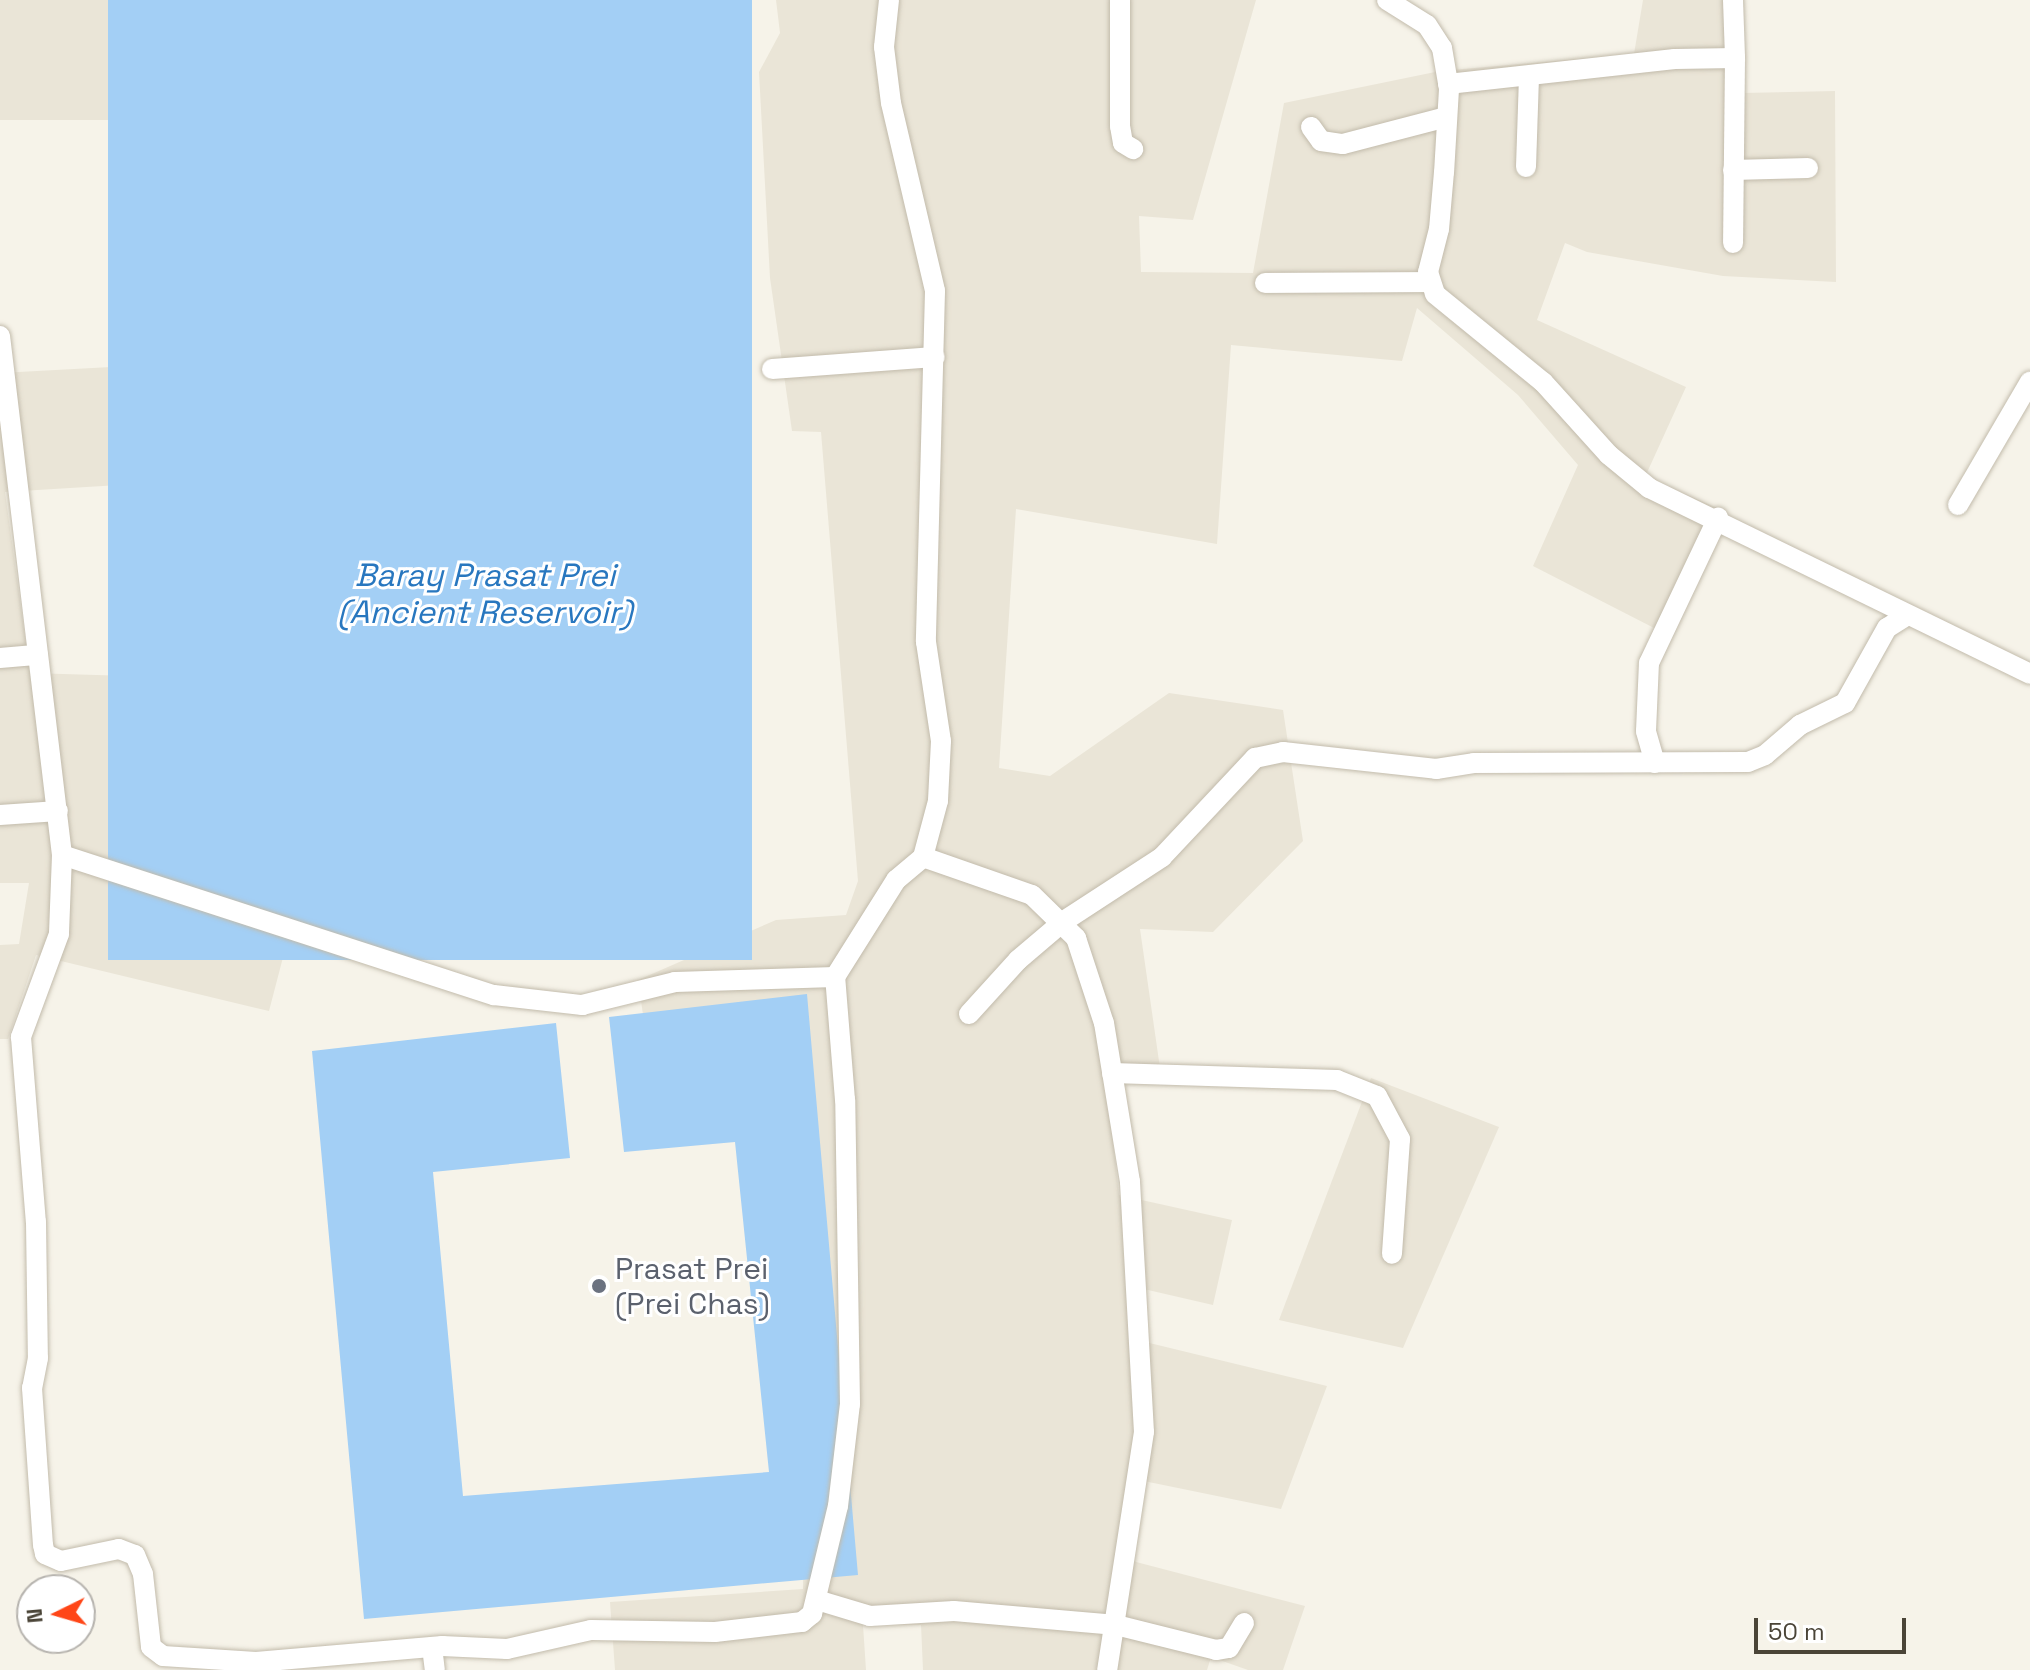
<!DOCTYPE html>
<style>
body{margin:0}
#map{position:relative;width:2030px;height:1670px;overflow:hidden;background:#f6f3e9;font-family:"Space Grotesk",sans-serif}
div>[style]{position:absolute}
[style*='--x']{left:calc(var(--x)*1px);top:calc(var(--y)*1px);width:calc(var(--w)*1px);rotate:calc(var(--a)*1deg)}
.residential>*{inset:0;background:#eae5d7;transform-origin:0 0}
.water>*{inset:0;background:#a3cff5;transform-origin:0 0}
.roads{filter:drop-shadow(0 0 2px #c2bbab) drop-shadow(0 0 2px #c2bbab)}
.street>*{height:20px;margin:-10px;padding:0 10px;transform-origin:10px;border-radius:10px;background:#fff}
.dots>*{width:22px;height:22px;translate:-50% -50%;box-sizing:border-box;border:4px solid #fff;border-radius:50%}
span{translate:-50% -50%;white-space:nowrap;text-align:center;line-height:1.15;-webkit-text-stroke:6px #fff;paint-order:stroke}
.worship-label{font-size:30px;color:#5b616d}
.left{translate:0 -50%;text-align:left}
.water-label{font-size:32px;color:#2877bf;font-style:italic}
.north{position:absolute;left:16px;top:1574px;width:80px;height:80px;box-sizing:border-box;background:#fff;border:2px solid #b7b4af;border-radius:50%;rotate:265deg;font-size:22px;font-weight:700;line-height:32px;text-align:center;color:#4a4437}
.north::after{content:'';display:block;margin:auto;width:28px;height:36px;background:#ff4617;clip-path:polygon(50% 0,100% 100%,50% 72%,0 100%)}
.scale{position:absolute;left:1754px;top:1618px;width:152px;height:36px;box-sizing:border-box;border:4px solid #4a4437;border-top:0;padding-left:10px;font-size:24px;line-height:28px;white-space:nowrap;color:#4a4437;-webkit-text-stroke:6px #fff;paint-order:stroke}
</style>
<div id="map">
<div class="residential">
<div style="left:0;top:0;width:110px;height:120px"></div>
<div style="clip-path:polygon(776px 0,1256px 0,1193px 220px,1139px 216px,1141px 272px,1253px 273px,1284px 103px,1440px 71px,1634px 54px,1643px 0,1738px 0,1741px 93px,1835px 91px,1836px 282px,1723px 276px,1587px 252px,1565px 243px,1537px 320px,1686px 387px,1645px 477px,1720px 509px,1656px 629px,1533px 566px,1578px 465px,1518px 395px,1417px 308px,1402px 361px,1231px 345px,1217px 544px,1016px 509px,999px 768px,1050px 776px,1169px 693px,1283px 710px,1303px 841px,1213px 932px,1140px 929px,1161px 1075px,1105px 1070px,1119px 1195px,1232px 1220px,1213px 1305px,1135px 1287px,1133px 1339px,1327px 1386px,1281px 1509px,1134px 1479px,1117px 1557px,1305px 1606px,1283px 1670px,1248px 1670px,1211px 1657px,1207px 1670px,923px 1670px,921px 1625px,863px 1625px,866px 1670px,615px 1670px,610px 1602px,803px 1589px,805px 1469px,745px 1136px,650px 1063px,638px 980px,776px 920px,846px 915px,858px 881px,821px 432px,792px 431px,770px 278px,759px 72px,780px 33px)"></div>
<div style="clip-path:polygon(111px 367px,119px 485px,5px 492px,30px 673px,163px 677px,190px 896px,293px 919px,269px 1011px,36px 955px,8px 1039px,0 1039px,0 945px,19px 944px,29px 883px,0 883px,0 373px)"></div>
<div style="clip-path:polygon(1371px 1078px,1499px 1127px,1403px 1348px,1279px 1320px)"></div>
</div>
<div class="water">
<div style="left:108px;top:0;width:644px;height:960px"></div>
<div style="clip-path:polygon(807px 994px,858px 1575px,364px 1619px,312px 1051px,556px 1023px,570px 1158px,433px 1172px,463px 1496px,769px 1472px,735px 1142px,624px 1152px,609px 1017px)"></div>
</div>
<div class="roads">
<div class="street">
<div style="--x:889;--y:0;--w:47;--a:96.1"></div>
<div style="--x:884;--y:47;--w:56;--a:82.9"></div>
<div style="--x:891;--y:103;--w:193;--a:76.8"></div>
<div style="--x:935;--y:291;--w:351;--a:91.5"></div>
<div style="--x:926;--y:642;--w:100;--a:81.4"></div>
<div style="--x:941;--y:741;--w:60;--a:92.9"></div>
<div style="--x:938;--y:801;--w:58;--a:105"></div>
<div style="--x:923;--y:857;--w:115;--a:19.2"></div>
<div style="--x:1032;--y:895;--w:62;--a:44.3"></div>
<div style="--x:1076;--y:938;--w:89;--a:71.8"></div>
<div style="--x:1104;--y:1023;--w:161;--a:80.7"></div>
<div style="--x:1130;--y:1182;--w:250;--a:86.8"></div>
<div style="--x:1144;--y:1432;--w:241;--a:98.8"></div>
<div style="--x:1120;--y:0;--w:126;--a:90"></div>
<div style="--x:1120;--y:126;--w:17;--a:80"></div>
<div style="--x:1123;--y:143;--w:12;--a:31"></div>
<div style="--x:1387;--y:0;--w:47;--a:32"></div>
<div style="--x:1427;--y:25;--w:27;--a:57"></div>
<div style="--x:1442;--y:48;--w:42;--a:80.3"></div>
<div style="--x:1449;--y:89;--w:83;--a:93.4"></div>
<div style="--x:1444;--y:172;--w:57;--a:95"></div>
<div style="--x:1439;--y:229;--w:44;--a:104.3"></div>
<div style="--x:1428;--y:272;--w:23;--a:72"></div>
<div style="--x:1435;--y:294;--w:139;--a:39.2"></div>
<div style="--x:1543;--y:382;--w:98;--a:47.9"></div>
<div style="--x:1609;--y:455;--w:52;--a:39.5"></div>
<div style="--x:1649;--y:488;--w:424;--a:26"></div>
<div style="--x:1733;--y:0;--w:58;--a:88"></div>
<div style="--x:1448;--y:84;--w:228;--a:-6.3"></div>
<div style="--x:1675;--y:59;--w:60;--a:-1"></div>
<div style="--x:1735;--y:58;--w:185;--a:90.6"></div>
<div style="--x:1311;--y:127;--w:17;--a:54"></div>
<div style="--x:1321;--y:141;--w:22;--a:8"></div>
<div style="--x:1343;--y:144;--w:107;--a:-14.6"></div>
<div style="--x:1526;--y:167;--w:91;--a:-88.1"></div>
<div style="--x:1733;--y:170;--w:75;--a:-1.5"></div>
<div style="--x:1265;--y:283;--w:165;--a:-0.3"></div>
<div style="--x:0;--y:336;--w:523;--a:83.19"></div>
<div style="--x:62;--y:855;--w:454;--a:18"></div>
<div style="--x:494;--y:995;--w:89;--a:6.5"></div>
<div style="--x:582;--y:1005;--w:96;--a:-13.9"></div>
<div style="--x:675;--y:982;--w:160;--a:-1.8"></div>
<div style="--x:772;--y:369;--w:163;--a:-4.2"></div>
<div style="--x:1958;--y:505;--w:143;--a:-59.7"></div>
<div style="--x:0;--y:658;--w:38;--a:-5"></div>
<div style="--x:1655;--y:763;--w:33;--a:-106"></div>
<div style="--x:1646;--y:731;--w:68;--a:-87.5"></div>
<div style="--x:1649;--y:663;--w:161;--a:-64.6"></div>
<div style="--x:0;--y:815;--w:58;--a:-3.9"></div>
<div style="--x:62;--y:855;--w:79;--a:92.2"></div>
<div style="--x:59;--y:934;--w:110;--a:110.3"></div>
<div style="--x:21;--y:1037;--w:186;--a:85.4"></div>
<div style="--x:36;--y:1222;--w:136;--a:89.2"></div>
<div style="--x:38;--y:1358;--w:31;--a:101"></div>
<div style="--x:32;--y:1388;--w:157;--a:86"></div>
<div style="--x:43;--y:1545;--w:9;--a:77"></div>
<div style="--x:45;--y:1554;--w:17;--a:24"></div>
<div style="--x:61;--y:1561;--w:59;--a:-11.7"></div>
<div style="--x:119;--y:1549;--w:17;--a:21"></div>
<div style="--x:135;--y:1555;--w:21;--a:67"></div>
<div style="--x:143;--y:1574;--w:73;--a:83.7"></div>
<div style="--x:151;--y:1647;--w:15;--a:37"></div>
<div style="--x:163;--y:1656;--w:93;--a:3.7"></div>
<div style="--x:256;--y:1662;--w:187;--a:-4.9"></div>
<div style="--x:442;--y:1646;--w:65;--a:2.6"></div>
<div style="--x:507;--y:1649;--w:86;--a:-12.7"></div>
<div style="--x:591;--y:1630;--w:124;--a:0.9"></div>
<div style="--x:715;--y:1632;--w:88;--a:-6.6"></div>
<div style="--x:802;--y:1622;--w:13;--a:-39"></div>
<div style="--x:812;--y:1614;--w:111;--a:-76.5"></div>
<div style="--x:838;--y:1506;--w:103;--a:-83.3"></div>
<div style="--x:850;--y:1404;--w:304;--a:-90.9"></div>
<div style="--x:845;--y:1100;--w:123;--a:-94.6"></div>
<div style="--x:835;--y:977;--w:115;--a:-57.8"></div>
<div style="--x:896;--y:880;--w:35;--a:-40"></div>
<div style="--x:969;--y:1014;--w:73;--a:-47.8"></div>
<div style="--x:1018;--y:960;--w:60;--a:-40.3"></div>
<div style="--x:1064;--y:921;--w:117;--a:-33.1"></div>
<div style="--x:1162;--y:857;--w:136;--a:-46.8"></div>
<div style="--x:1255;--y:758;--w:29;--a:-12"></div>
<div style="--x:1283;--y:752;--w:154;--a:6.3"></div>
<div style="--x:1436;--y:769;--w:38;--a:-9"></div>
<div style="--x:1474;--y:763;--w:274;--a:-0.2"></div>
<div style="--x:1748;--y:762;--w:18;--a:-22"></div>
<div style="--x:1765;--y:755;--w:46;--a:-40.6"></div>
<div style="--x:1800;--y:725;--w:50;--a:-26.1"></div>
<div style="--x:1845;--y:703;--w:86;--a:-60.8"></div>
<div style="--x:1887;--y:628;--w:22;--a:-32"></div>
<div style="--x:1112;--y:1073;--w:225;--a:1.8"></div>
<div style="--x:1337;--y:1080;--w:43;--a:21.8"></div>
<div style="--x:1377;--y:1096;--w:49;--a:61.9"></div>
<div style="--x:1400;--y:1139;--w:115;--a:94"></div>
<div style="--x:817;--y:1600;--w:55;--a:16.8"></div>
<div style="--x:870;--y:1616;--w:84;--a:-3.4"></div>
<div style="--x:954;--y:1611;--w:163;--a:4.9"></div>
<div style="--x:1116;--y:1625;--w:103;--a:14"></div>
<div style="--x:1216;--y:1650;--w:13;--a:-9"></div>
<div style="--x:1229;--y:1648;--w:29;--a:-59"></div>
<div style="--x:432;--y:1647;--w:23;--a:83"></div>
</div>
</div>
<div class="dots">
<div style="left:599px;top:1286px;background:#6b7280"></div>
</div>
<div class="worship-label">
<span class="left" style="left:615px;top:1286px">Prasat Prei<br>(Prei Chas)</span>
</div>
<div class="water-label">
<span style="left:485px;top:594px">Baray Prasat Prei<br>(Ancient Reservoir)</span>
</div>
<div class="north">N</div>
<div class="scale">50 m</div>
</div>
